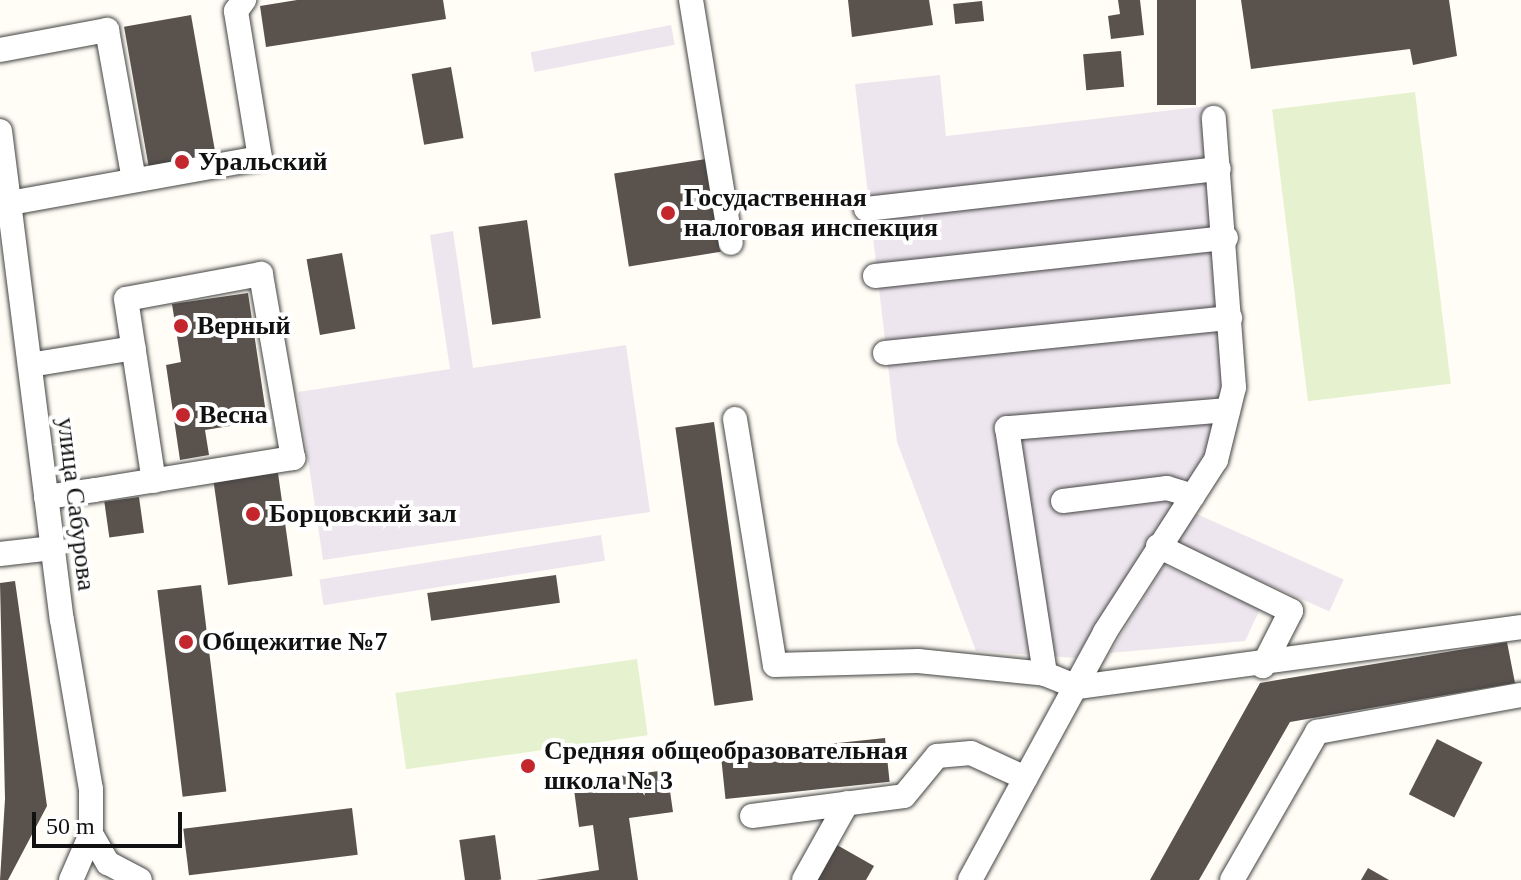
<!DOCTYPE html>
<meta charset="utf-8">
<style>
body{margin:0}
#map{position:relative;width:1521px;height:880px;overflow:hidden;background:#fffdf5;font-family:"Times New Roman",serif}
div>[style]{position:absolute}
[style*='--x']{left:calc(var(--x)*1px);top:calc(var(--y)*1px);width:calc(var(--w)*1px);rotate:calc(var(--a)*1deg)}
.industrial>*{inset:0;background:#eee6ef;transform-origin:0 0}
.pitch>*{inset:0;background:#e6f2cf;transform-origin:0 0}
.building>*{inset:0;background:#5a524d;transform-origin:0 0}
.roads{filter:drop-shadow(0 0 2px #444) drop-shadow(0 0 2px #444)}
.minor>*{height:24px;margin:-12px;padding:0 12px;transform-origin:12px;border-radius:12px;background:#fff}
.dots>*{width:22px;height:22px;translate:-50% -50%;box-sizing:border-box;border:4px solid #fff;border-radius:50%}
span{translate:-50% -50%;white-space:nowrap;text-align:center;line-height:1.15;-webkit-text-stroke:8px #fff;paint-order:stroke}
.poi-label{font-size:26px;color:#111;font-weight:700}
.left{translate:0 -50%;text-align:left}
.street-label{font-size:26px;color:#111}
.scale{position:absolute;left:32px;top:812px;width:150px;height:36px;box-sizing:border-box;border:4px solid #111;border-top:0;padding-left:10px;font-size:24px;line-height:28px;white-space:nowrap;color:#111;-webkit-text-stroke:6px #fff;paint-order:stroke}
</style>
<div id="map">
<div class="industrial">
<div style="left:671px;top:25px;width:20px;height:143px;rotate:79deg"></div>
<div style="clip-path:polygon(940px 75px,946px 136px,1207px 106px,1225px 422px,1076px 658px,976px 651px,897px 442px,855px 84px)"></div>
<div style="clip-path:polygon(453px 231px,473px 368px,626px 345px,650px 512px,323px 560px,298px 392px,450px 369px,430px 235px)"></div>
<div style="left:1192px;top:512px;width:166px;height:35px;rotate:24deg"></div>
<div style="left:601px;top:535px;width:26px;height:285px;rotate:81deg"></div>
<div style="clip-path:polygon(1164px 565px,1260px 609px,1245px 641px,1110px 653px)"></div>
</div>
<div class="pitch">
<div style="left:1415px;top:92px;width:294px;height:144px;rotate:83deg"></div>
<div style="left:637px;top:659px;width:77px;height:244px;rotate:82deg"></div>
</div>
<div class="building">
<div style="clip-path:polygon(297px 0,443px 0,446px 19px,266px 47px,260px 6px)"></div>
<div style="clip-path:polygon(848px 0,929px 0,933px 25px,852px 37px)"></div>
<div style="clip-path:polygon(1118px 0,1140px 0,1144px 35px,1111px 39px,1108px 16px,1120px 14px)"></div>
<div style="left:1157px;top:0;width:39px;height:105px"></div>
<div style="clip-path:polygon(1241px 0,1449px 0,1457px 56px,1413px 65px,1410px 49px,1251px 69px)"></div>
<div style="left:982px;top:1px;width:20px;height:29px;rotate:84deg"></div>
<div style="left:191px;top:15px;width:143px;height:68px;rotate:80deg"></div>
<div style="left:1121px;top:51px;width:36px;height:38px;rotate:85deg"></div>
<div style="left:451px;top:67px;width:72px;height:40px;rotate:80deg"></div>
<div style="left:706px;top:159px;width:94px;height:93px;rotate:81deg"></div>
<div style="left:527px;top:220px;width:99px;height:49px;rotate:82deg"></div>
<div style="left:342px;top:253px;width:77px;height:36px;rotate:80deg"></div>
<div style="clip-path:polygon(248px 293px,267px 420px,205px 430px,209px 455px,180px 460px,166px 365px,181px 362px,172px 304px)"></div>
<div style="left:714px;top:422px;width:281px;height:39px;rotate:82deg"></div>
<div style="left:278px;top:473px;width:104px;height:65px;rotate:82deg"></div>
<div style="left:139px;top:497px;width:36px;height:35px;rotate:82deg"></div>
<div style="left:556px;top:575px;width:28px;height:130px;rotate:82deg"></div>
<div style="clip-path:polygon(15px 581px,47px 806px,8px 880px,0 880px,5px 799px,0 583px)"></div>
<div style="left:201px;top:585px;width:208px;height:44px;rotate:83deg"></div>
<div style="clip-path:polygon(1507px 642px,1515px 683px,1290px 722px,1199px 880px,1150px 880px,1260px 683px)"></div>
<div style="left:885px;top:738px;width:44px;height:165px;rotate:84deg"></div>
<div style="left:1437px;top:739px;width:51px;height:62px;rotate:27deg"></div>
<div style="clip-path:polygon(667px 770px,673px 812px,629px 818px,638px 880px,536px 880px,599px 870px,593px 825px,579px 827px,573px 782px)"></div>
<div style="left:352px;top:808px;width:47px;height:170px;rotate:83deg"></div>
<div style="left:495px;top:835px;width:45px;height:36px;rotate:82deg"></div>
<div style="clip-path:polygon(837px 845px,874px 866px,866px 880px,817px 880px)"></div>
<div style="clip-path:polygon(1368px 868px,1389px 880px,1361px 880px)"></div>
</div>
<div class="roads">
<div class="minor">
<div style="--x:691;--y:0;--w:246;--a:80.7"></div>
<div style="--x:0;--y:50;--w:109;--a:-10.6"></div>
<div style="--x:107;--y:30;--w:152;--a:79.8"></div>
<div style="--x:0;--y:131;--w:493;--a:82.8"></div>
<div style="--x:62;--y:620;--w:171;--a:80.3"></div>
<div style="--x:91;--y:789;--w:45;--a:90"></div>
<div style="--x:91;--y:834;--w:50;--a:113.5"></div>
<div style="--x:10;--y:203;--w:254;--a:-10.2"></div>
<div style="--x:260;--y:158;--w:149;--a:-99.3"></div>
<div style="--x:236;--y:11;--w:14;--a:-54"></div>
<div style="--x:866;--y:209;--w:355;--a:-6.5"></div>
<div style="--x:875;--y:276;--w:353;--a:-6.2"></div>
<div style="--x:885;--y:353;--w:347;--a:-5.8"></div>
<div style="--x:30;--y:365;--w:105;--a:-9.3"></div>
<div style="--x:1228;--y:410;--w:222;--a:175.3"></div>
<div style="--x:1007;--y:428;--w:249;--a:81.2"></div>
<div style="--x:1045;--y:674;--w:35;--a:22"></div>
<div style="--x:1078;--y:687;--w:447;--a:-7.7"></div>
<div style="--x:735;--y:419;--w:249;--a:80.8"></div>
<div style="--x:775;--y:665;--w:143;--a:-1.6"></div>
<div style="--x:918;--y:661;--w:128;--a:5.8"></div>
<div style="--x:46;--y:497;--w:49;--a:-8.1"></div>
<div style="--x:95;--y:490;--w:201;--a:-9.2"></div>
<div style="--x:293;--y:458;--w:187;--a:-99.9"></div>
<div style="--x:261;--y:274;--w:137;--a:169.5"></div>
<div style="--x:126;--y:299;--w:184;--a:81.3"></div>
<div style="--x:1063;--y:501;--w:105;--a:-7.1"></div>
<div style="--x:1167;--y:488;--w:27;--a:17"></div>
<div style="--x:1158;--y:546;--w:148;--a:26"></div>
<div style="--x:1291;--y:611;--w:62;--a:117"></div>
<div style="--x:0;--y:554;--w:53;--a:-6.5"></div>
<div style="--x:752;--y:816;--w:153;--a:-7.5"></div>
<div style="--x:904;--y:796;--w:52;--a:-50.5"></div>
<div style="--x:937;--y:756;--w:34;--a:-5"></div>
<div style="--x:971;--y:753;--w:60;--a:24.8"></div>
<div style="--x:91;--y:834;--w:34;--a:60"></div>
<div style="--x:108;--y:863;--w:36;--a:28"></div>
<div style="--x:804;--y:880;--w:88;--a:-60.8"></div>
<div style="--x:970;--y:880;--w:282;--a:-61.4"></div>
<div style="--x:1105;--y:632;--w:205;--a:-57.2"></div>
<div style="--x:1216;--y:460;--w:75;--a:-76.1"></div>
<div style="--x:1234;--y:387;--w:270;--a:-94.3"></div>
<div style="--x:1232;--y:880;--w:171;--a:-60.1"></div>
<div style="--x:1317;--y:732;--w:207;--a:-10.3"></div>
</div>
</div>
<div class="dots">
<div style="left:182px;top:162px;background:#c4262e"></div>
<div style="left:668px;top:213px;background:#c4262e"></div>
<div style="left:181px;top:326px;background:#c4262e"></div>
<div style="left:183px;top:415px;background:#c4262e"></div>
<div style="left:253px;top:514px;background:#c4262e"></div>
<div style="left:186px;top:642px;background:#c4262e"></div>
<div style="left:528px;top:766px;background:#c4262e"></div>
</div>
<div class="poi-label">
<span class="left" style="left:198px;top:162px">Уральский</span>
<span class="left" style="left:684px;top:213px">Госудаственная<br>налоговая инспекция</span>
<span class="left" style="left:197px;top:326px">Верный</span>
<span class="left" style="left:199px;top:415px">Весна</span>
<span class="left" style="left:269px;top:514px">Борцовский зал</span>
<span class="left" style="left:202px;top:642px">Общежитие №7</span>
<span class="left" style="left:544px;top:766px">Средняя общеобразовательная<br>школа № 3</span>
</div>
<div class="street-label">
<span style="left:76px;top:504px;rotate:83deg">улица Сабурова</span>
</div>
<div class="scale">50 m</div>
</div>
